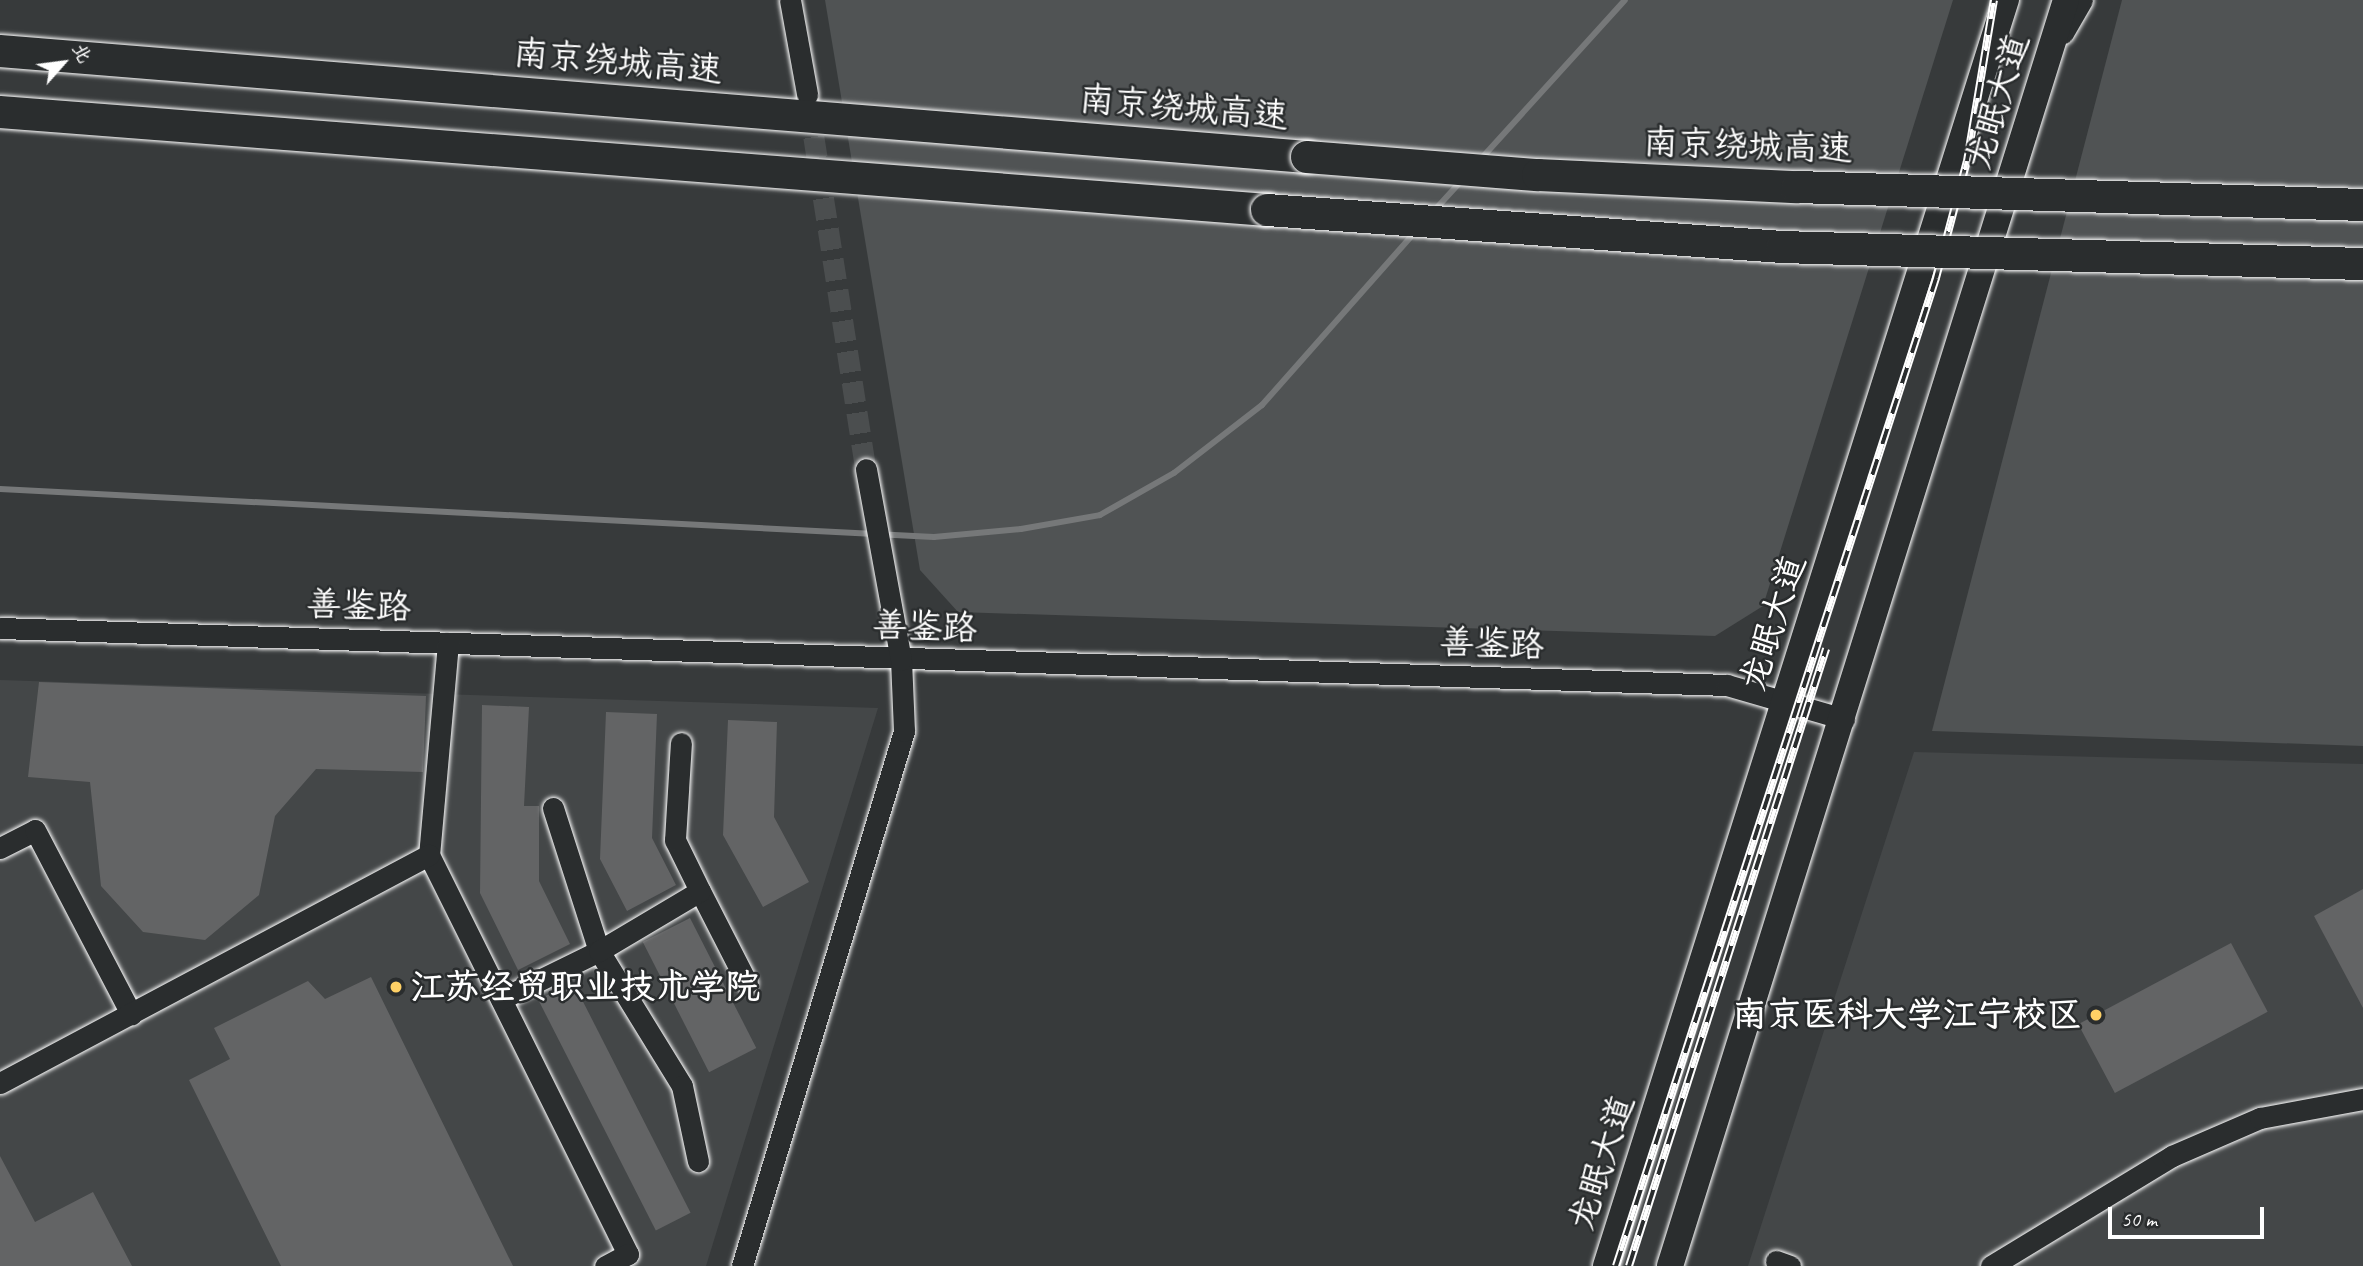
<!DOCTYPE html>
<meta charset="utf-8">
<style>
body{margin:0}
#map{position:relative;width:2363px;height:1266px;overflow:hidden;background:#373a3b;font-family:Caveat,"LXGW WenKai TC",sans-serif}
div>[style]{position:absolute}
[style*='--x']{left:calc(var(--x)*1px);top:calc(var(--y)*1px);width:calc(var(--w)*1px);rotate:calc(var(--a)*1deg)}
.built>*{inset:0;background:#444748}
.green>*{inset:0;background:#505354}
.stream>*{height:6px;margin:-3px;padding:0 3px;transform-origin:3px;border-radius:3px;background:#767879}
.building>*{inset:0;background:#636465;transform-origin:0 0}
.minor-tunnel>*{height:21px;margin-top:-10.5px;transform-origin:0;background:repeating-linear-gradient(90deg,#4b4e4f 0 21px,transparent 0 31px)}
.roads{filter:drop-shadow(0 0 2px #fff) drop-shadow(0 0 2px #fff)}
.minor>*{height:21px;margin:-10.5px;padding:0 10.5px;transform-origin:10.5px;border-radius:10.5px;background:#2a2d2e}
.major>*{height:26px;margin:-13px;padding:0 13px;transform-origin:13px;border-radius:13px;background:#2a2d2e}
.highway>*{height:32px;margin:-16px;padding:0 16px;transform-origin:16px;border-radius:16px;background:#2a2d2e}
.rail>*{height:8px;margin-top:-4px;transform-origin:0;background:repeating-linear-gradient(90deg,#2a2d2e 0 16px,#fff 0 32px);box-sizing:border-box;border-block:2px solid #fff}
.bridges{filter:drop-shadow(0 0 2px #fff) drop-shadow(0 0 2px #fff)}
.highway-bridge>*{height:32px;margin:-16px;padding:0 16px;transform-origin:16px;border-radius:16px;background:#2a2d2e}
.dots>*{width:19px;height:19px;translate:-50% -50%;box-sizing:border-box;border:4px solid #2a2d2e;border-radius:50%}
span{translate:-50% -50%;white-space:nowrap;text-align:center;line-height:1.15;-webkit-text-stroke:5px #2a2d2e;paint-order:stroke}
.street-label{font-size:35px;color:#fff}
.poi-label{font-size:35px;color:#fff;font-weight:700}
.left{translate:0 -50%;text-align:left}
.right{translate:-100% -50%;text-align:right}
.north{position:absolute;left:28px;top:28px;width:70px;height:70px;-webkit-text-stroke:5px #2a2d2e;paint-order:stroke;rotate:62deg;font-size:19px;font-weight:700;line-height:28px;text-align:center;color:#fff}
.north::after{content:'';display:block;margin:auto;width:24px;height:32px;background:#fff;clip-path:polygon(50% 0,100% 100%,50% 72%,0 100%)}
.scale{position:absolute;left:2108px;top:1207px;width:156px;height:32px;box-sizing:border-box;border:4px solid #fff;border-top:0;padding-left:9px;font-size:21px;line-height:24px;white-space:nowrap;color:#fff;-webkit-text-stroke:5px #2a2d2e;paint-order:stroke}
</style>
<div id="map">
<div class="built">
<div style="clip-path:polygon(0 680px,878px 708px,706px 1266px,0 1266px)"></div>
<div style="clip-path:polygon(1914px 752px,2363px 764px,2363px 1266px,1748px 1266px)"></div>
</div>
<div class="green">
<div style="clip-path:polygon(825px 0,1953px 0,1763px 606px,1715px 636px,958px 612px,920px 570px)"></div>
<div style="clip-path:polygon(2122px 0,2363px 0,2363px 746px,1932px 731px)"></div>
</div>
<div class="stream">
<div style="--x:1479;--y:161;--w:217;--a:-47.8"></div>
<div style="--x:1432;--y:213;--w:46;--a:-47.6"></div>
<div style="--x:0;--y:489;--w:935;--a:2.94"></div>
<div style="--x:934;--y:537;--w:87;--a:-5.3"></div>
<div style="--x:1021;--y:529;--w:80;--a:-10"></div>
<div style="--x:1100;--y:515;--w:85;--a:-29.6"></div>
<div style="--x:1174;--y:473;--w:111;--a:-37.7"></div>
<div style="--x:1262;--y:405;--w:232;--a:-48.5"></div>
</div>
<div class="building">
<div style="clip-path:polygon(39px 682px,426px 696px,423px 772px,316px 769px,275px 816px,259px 895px,205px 940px,143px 932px,101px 886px,90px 782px,28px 777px)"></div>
<div style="clip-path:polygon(482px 705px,529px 707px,524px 806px,539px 806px,539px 881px,570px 944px,518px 970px,480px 893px)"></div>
<div style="clip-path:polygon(606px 712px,657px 714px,652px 838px,676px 885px,627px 911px,600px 859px)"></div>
<div style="clip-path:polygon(728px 720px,777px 722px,774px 817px,809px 882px,763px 907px,723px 835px)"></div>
<div style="clip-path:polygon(2363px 889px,2363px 1008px,2314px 916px)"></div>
<div style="left:690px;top:918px;width:146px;height:53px;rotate:63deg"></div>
<div style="left:2231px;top:943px;width:78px;height:173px;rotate:62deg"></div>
<div style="clip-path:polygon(371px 977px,513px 1266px,281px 1266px,189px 1080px,230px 1059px,214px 1028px,308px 981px,325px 999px)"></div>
<div style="left:573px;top:982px;width:259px;height:39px;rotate:63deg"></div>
<div style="clip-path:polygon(0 1156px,35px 1222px,93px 1192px,132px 1266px,0 1266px)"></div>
</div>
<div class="minor-tunnel">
<div style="--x:809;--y:106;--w:367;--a:81.1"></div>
</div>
<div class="roads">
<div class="minor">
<div style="--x:790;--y:0;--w:96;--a:79.7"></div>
<div style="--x:2063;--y:33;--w:38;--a:-60"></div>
<div style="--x:0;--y:628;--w:1728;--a:1.89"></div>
<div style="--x:1727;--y:685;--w:122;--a:16.2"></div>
<div style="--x:448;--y:643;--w:213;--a:95.1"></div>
<div style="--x:429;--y:855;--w:446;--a:63.5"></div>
<div style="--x:628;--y:1254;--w:26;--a:152"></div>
<div style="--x:553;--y:808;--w:150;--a:72.2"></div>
<div style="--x:599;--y:951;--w:158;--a:58.4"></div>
<div style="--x:682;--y:1086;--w:77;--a:78"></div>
<div style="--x:0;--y:848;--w:39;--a:-27"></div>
<div style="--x:35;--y:830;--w:208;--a:62.4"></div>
<div style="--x:700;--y:891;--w:103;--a:62.9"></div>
<div style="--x:501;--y:999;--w:109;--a:-26.1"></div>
<div style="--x:599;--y:951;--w:117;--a:-30.7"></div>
<div style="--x:700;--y:891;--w:57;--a:-116.1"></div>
<div style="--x:675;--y:840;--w:97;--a:-86.5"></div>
<div style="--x:0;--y:1083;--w:486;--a:-28"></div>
<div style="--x:1776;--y:1261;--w:15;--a:20"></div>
<div style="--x:742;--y:1266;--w:559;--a:-73.15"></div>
<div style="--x:904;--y:731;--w:71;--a:-92.4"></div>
<div style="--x:901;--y:660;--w:194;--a:-100.4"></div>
<div style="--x:1991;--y:1266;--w:212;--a:-31.3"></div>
<div style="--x:2172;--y:1156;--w:96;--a:-23.4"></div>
<div style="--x:2260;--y:1118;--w:105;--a:-10.5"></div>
</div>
<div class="major">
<div style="--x:1606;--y:1266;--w:1328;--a:-72.47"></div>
<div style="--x:1670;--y:1266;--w:1326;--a:-72.63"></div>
</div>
<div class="highway">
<div style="--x:0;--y:51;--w:1311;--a:4.64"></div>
<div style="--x:0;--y:112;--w:1271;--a:4.42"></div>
</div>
</div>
<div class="rail">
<div style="--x:1616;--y:1266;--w:1039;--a:-72.05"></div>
<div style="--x:1936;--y:278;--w:121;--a:-75.2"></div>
<div style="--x:1967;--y:161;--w:163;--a:-80.5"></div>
<div style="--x:1629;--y:1266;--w:648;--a:-72.29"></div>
</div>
<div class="bridges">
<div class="highway-bridge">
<div style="--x:1307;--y:157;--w:232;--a:4.5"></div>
<div style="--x:1538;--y:175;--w:259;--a:2.7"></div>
<div style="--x:1797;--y:187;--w:566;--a:1.82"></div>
<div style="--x:1267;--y:210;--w:516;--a:4.11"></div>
<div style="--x:1782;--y:247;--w:581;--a:1.68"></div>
</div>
</div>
<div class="dots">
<div style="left:396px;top:987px;background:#ffd166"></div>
<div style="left:2096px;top:1015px;background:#ffd166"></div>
</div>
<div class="street-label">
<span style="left:618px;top:62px;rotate:5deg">南京绕城高速</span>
<span style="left:1998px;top:102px;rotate:-73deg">龙眠大道</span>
<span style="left:1184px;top:108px;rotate:5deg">南京绕城高速</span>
<span style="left:1748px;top:146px;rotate:2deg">南京绕城高速</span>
<span style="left:359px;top:606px;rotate:2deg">善鉴路</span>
<span style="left:1773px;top:623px;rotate:-72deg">龙眠大道</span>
<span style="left:925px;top:627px;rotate:2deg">善鉴路</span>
<span style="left:1492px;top:644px;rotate:2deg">善鉴路</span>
<span style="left:1602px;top:1163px;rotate:-72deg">龙眠大道</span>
</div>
<div class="poi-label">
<span class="left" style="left:410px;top:987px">江苏经贸职业技术学院</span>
<span class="right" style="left:2082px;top:1015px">南京医科大学江宁校区</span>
</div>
<div class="north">北</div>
<div class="scale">50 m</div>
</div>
